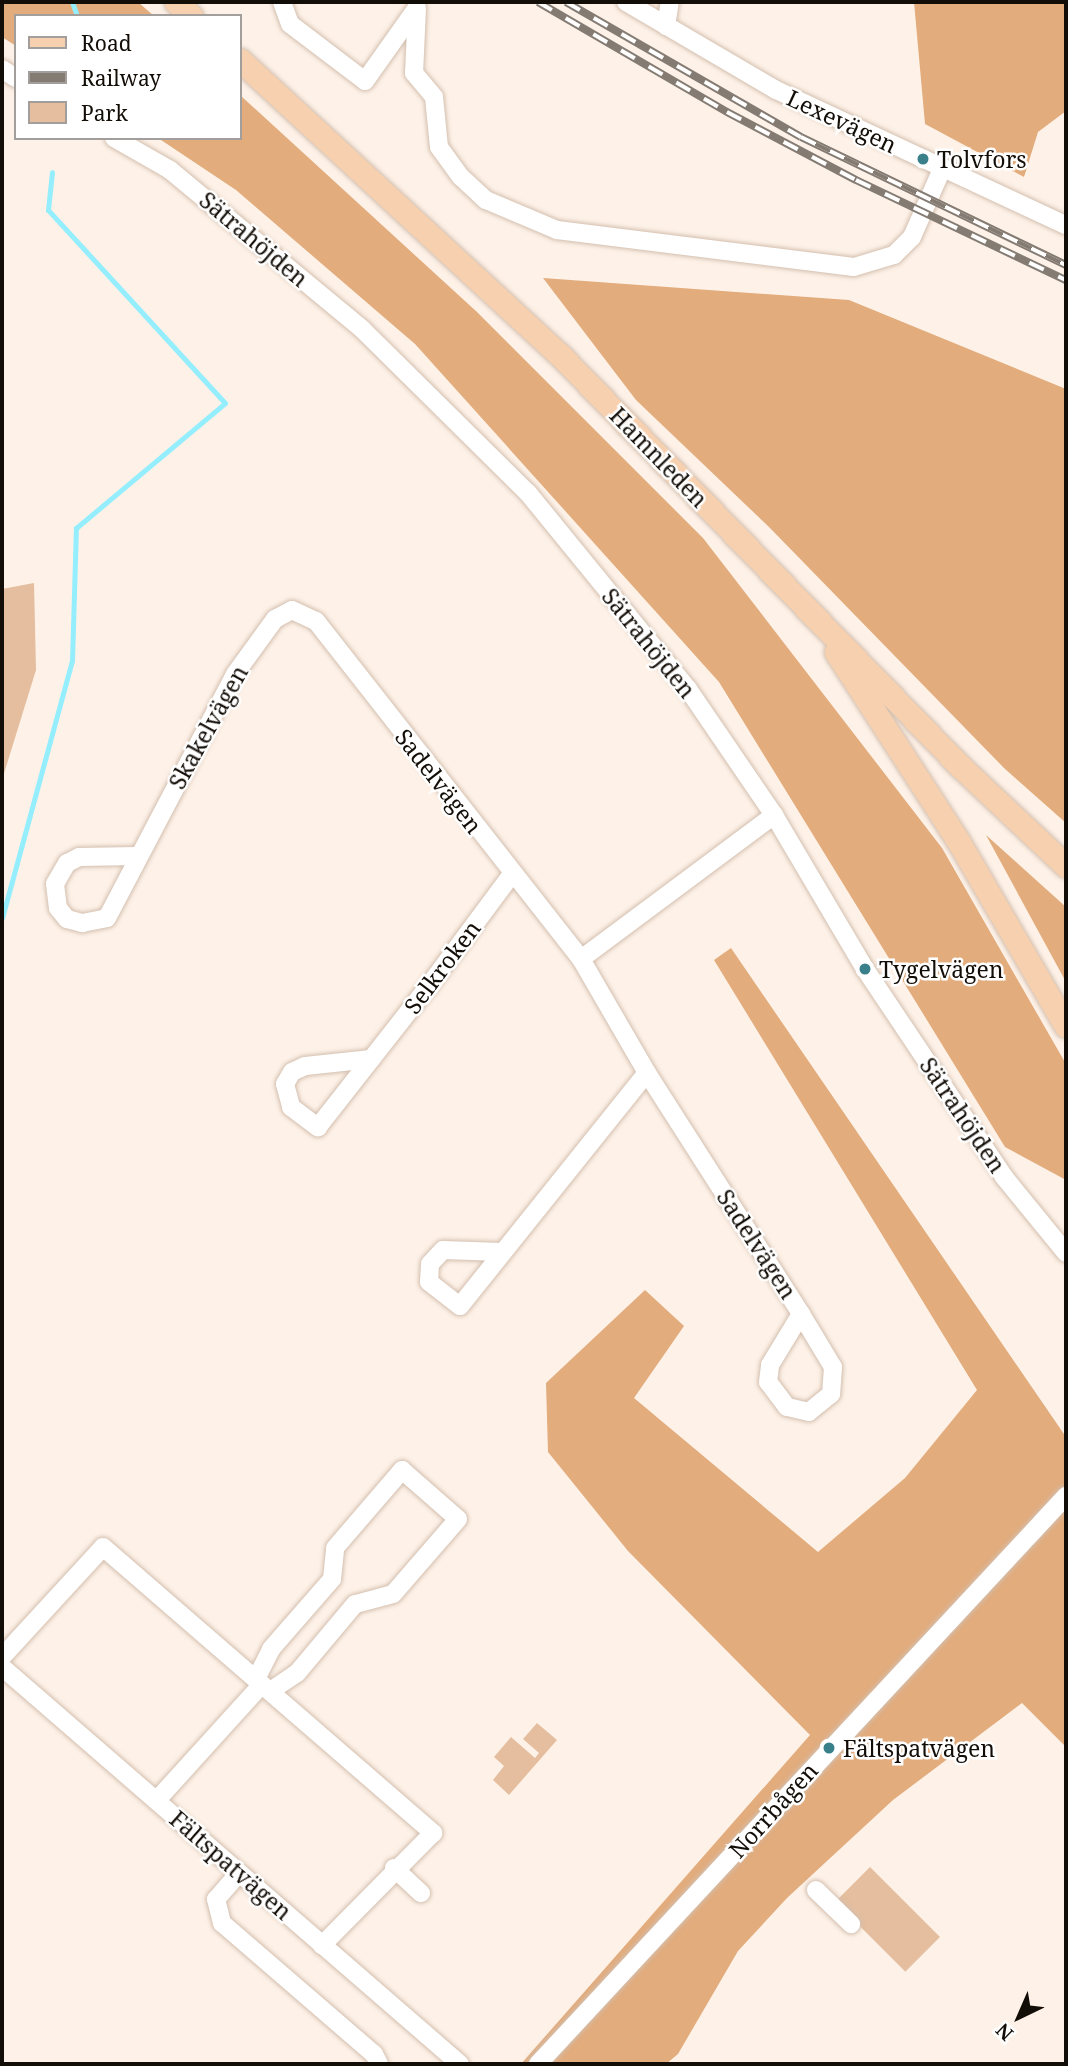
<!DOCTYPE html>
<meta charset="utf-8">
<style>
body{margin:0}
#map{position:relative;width:1068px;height:2066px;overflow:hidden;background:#fef2e8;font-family:"Noto Serif",serif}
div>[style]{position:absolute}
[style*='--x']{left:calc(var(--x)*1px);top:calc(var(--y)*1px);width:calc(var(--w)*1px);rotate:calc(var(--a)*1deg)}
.green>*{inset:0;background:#e4be9e;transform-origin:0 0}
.forest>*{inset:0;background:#e2ac7d}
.stream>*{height:5px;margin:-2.5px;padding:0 2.5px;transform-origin:2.5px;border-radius:2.5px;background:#94eefd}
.roads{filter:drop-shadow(0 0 2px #d3bfaf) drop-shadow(0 0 2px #d3bfaf)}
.minor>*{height:18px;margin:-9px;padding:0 9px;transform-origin:9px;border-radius:9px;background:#fff}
.major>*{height:23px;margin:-11.5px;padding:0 11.5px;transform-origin:11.5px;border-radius:11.5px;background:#f7d1af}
.rail>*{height:8px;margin-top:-4px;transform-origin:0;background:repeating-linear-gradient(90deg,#fff 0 16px,#847b73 0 32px);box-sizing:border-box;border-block:2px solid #847b73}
.dots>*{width:19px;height:19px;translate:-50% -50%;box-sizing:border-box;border:4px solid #fff;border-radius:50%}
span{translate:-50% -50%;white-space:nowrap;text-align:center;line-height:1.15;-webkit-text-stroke:5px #fff;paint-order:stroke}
.street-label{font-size:23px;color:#130d07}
.poi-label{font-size:23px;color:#130d07}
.left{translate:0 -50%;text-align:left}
.frame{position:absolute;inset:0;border:4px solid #130d07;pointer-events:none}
.legend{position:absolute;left:14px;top:14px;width:228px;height:126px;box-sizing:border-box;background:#fff;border:2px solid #a19e9c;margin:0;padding:9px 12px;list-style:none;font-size:21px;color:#130d07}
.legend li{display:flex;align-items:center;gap:14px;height:35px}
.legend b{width:35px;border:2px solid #a19e9c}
.north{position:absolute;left:984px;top:1982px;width:70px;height:70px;-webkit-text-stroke:5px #fff;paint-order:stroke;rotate:224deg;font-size:19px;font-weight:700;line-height:28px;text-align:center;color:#130d07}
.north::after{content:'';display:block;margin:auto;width:24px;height:32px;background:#130d07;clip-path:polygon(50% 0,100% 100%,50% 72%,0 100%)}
</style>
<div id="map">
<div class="green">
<div style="clip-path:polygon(34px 583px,36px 670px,2px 780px,2px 589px)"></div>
<div style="clip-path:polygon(537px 1723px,557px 1740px,509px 1795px,493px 1780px,504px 1766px,494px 1757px,511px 1737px,535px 1758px,539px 1753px,523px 1739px)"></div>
<div style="left:870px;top:1867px;width:99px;height:49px;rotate:45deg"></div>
</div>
<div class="forest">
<div style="clip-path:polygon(2px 2px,138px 2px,154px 16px,16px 16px,16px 46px,2px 37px)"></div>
<div style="clip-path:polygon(914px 2px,1066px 2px,1066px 111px,1038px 132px,1024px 177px,925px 124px)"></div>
<div style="clip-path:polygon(240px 95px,477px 312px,703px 538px,942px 848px,1066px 1064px,1066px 1180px,1005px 1147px,719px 682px,415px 344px,236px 190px,158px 138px,240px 138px)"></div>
<div style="clip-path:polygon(543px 278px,849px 300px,1066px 389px,1066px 823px,1004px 768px,769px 527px,636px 400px)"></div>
<div style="clip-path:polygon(986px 835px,1066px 907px,1066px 982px)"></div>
<div style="clip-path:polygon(731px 948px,1066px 1437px,1066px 1747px,1022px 1703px,893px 1800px,787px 1898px,738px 1951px,678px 2054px,666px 2064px,521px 2064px,810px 1735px,628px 1551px,548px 1452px,546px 1383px,645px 1290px,684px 1326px,634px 1398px,818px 1552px,905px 1478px,977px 1390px,714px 960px)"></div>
</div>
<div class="stream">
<div style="--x:72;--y:2;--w:15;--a:70"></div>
<div style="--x:2;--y:918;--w:266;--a:-74.8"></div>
<div style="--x:72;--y:661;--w:133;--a:-88.3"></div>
<div style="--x:76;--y:528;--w:194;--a:-40"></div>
<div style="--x:225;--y:403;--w:262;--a:-132.5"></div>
<div style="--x:48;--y:210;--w:38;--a:-84"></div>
</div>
<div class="roads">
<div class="minor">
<div style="--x:282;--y:2;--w:23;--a:70"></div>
<div style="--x:290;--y:24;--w:94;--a:37.2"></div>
<div style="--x:365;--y:81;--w:88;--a:-54.7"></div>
<div style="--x:626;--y:2;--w:174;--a:30.4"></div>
<div style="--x:776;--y:90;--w:320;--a:25"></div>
<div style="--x:417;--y:8;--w:65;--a:92.6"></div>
<div style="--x:414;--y:73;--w:31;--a:50"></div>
<div style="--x:434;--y:97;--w:50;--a:84.3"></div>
<div style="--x:439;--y:147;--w:37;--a:54"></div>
<div style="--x:461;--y:177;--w:34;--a:43"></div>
<div style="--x:486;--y:200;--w:77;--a:22.9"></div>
<div style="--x:557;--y:230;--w:299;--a:7.1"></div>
<div style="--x:854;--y:267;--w:42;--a:-16.7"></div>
<div style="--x:894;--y:255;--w:25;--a:-45"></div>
<div style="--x:912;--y:237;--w:74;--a:-66.2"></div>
<div style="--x:666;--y:26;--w:24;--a:-81"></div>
<div style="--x:2;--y:69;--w:17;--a:33"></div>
<div style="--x:114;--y:138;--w:64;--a:29.7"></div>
<div style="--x:170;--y:170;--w:249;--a:39.6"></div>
<div style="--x:362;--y:329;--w:233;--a:44.7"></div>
<div style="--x:528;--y:493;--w:253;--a:50.8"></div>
<div style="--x:688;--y:689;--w:153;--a:55.7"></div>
<div style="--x:774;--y:815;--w:179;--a:59.4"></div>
<div style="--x:865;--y:969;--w:250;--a:56.2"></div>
<div style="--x:1004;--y:1177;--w:98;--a:50.8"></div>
<div style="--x:137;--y:856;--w:58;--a:179"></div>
<div style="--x:79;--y:857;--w:13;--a:153"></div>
<div style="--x:67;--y:863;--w:24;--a:120"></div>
<div style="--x:55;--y:884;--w:24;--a:83"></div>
<div style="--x:58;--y:908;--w:14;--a:51"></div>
<div style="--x:67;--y:919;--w:16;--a:15"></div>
<div style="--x:82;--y:923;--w:25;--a:-11"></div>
<div style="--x:107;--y:918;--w:276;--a:-62.3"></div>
<div style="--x:235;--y:674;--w:68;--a:-54"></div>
<div style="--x:275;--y:619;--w:19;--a:-28"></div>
<div style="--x:292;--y:610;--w:26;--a:25"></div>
<div style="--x:316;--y:621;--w:429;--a:51.9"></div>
<div style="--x:581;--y:959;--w:132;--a:59.9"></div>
<div style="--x:647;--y:1073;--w:286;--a:57.4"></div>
<div style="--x:801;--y:1314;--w:62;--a:58.9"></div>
<div style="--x:833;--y:1367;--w:27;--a:94"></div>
<div style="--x:831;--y:1394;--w:28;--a:141"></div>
<div style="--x:809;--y:1412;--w:23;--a:-167"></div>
<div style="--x:787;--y:1407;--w:31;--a:-127"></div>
<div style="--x:768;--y:1382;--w:17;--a:-83"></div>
<div style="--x:770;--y:1365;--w:60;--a:-58.7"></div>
<div style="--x:581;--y:959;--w:241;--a:-36.7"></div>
<div style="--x:371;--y:1059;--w:66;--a:173.9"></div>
<div style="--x:305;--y:1066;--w:14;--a:155"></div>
<div style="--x:292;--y:1072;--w:14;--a:120"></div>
<div style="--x:285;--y:1084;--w:24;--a:75"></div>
<div style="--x:291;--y:1107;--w:34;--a:37"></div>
<div style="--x:318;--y:1127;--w:183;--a:-51.9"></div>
<div style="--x:431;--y:983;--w:136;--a:-53.4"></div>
<div style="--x:502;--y:1252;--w:59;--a:-178.1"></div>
<div style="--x:443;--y:1250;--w:19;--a:133"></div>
<div style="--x:430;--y:1264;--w:18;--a:93"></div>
<div style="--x:429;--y:1282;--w:39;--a:38"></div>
<div style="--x:460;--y:1306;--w:299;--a:-51.3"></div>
<div style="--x:2;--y:1657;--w:149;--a:-47.4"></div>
<div style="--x:103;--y:1547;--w:437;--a:40.9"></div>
<div style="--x:433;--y:1833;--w:158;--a:134.7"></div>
<div style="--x:2;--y:1667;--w:606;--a:40.92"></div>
<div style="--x:256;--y:1679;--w:34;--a:-63"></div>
<div style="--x:271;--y:1649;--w:93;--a:-48.9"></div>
<div style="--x:332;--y:1579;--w:31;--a:-84"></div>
<div style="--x:335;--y:1548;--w:103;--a:-49.3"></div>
<div style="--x:402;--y:1470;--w:74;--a:41.2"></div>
<div style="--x:458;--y:1519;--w:99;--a:130.9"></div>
<div style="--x:393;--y:1594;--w:39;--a:165"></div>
<div style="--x:355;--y:1604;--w:90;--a:130"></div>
<div style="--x:297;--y:1673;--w:32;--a:146"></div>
<div style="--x:157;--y:1800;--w:156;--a:-47.8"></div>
<div style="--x:394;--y:1868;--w:37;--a:43"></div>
<div style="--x:239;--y:1873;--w:35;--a:131"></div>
<div style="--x:216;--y:1899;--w:25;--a:76"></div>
<div style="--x:222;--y:1923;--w:201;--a:40.8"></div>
<div style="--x:374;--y:2054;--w:11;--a:63"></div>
<div style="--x:816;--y:1890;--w:49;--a:44.2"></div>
<div style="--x:538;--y:2064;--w:776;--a:-47.09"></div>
</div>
<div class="major">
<div style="--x:176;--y:2;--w:21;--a:43"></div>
<div style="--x:240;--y:60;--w:435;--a:42.7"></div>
<div style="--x:560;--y:355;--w:575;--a:45.78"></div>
<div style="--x:961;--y:767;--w:144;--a:43.3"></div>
<div style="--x:836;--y:652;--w:223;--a:57.1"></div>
<div style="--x:957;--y:839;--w:216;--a:59.8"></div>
</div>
</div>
<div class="rail">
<div style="--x:538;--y:2;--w:219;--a:30.2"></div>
<div style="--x:727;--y:112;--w:146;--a:27.8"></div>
<div style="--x:856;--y:180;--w:233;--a:25.5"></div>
<div style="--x:566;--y:2;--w:271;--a:29.9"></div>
<div style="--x:801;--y:137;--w:294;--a:25.8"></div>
</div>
<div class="dots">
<div style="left:923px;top:159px;background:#3a808b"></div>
<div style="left:865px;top:969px;background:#3a808b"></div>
<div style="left:829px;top:1748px;background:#3a808b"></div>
</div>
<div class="street-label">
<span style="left:842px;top:121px;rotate:25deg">Lexevägen</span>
<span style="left:254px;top:239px;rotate:40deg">Sätrahöjden</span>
<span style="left:659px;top:457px;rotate:46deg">Hamnleden</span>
<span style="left:649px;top:643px;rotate:51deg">Sätrahöjden</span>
<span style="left:208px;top:727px;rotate:-61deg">Skakelvägen</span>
<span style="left:439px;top:781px;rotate:52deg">Sadelvägen</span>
<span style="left:442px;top:967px;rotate:-53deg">Selkroken</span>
<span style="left:963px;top:1115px;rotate:56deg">Sätrahöjden</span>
<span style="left:757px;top:1244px;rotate:57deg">Sadelvägen</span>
<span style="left:773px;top:1810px;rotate:-48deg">Norrbågen</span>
<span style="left:231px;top:1865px;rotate:41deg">Fältspatvägen</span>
</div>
<div class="poi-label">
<span class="left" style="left:937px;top:159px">Tolvfors</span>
<span class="left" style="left:879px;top:969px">Tygelvägen</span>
<span class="left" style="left:843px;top:1748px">Fältspatvägen</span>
</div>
<div class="frame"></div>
<ul class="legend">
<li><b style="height:9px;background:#f7d1af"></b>Road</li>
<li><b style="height:9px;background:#847b73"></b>Railway</li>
<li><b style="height:19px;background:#e4be9e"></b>Park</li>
</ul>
<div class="north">N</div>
</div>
